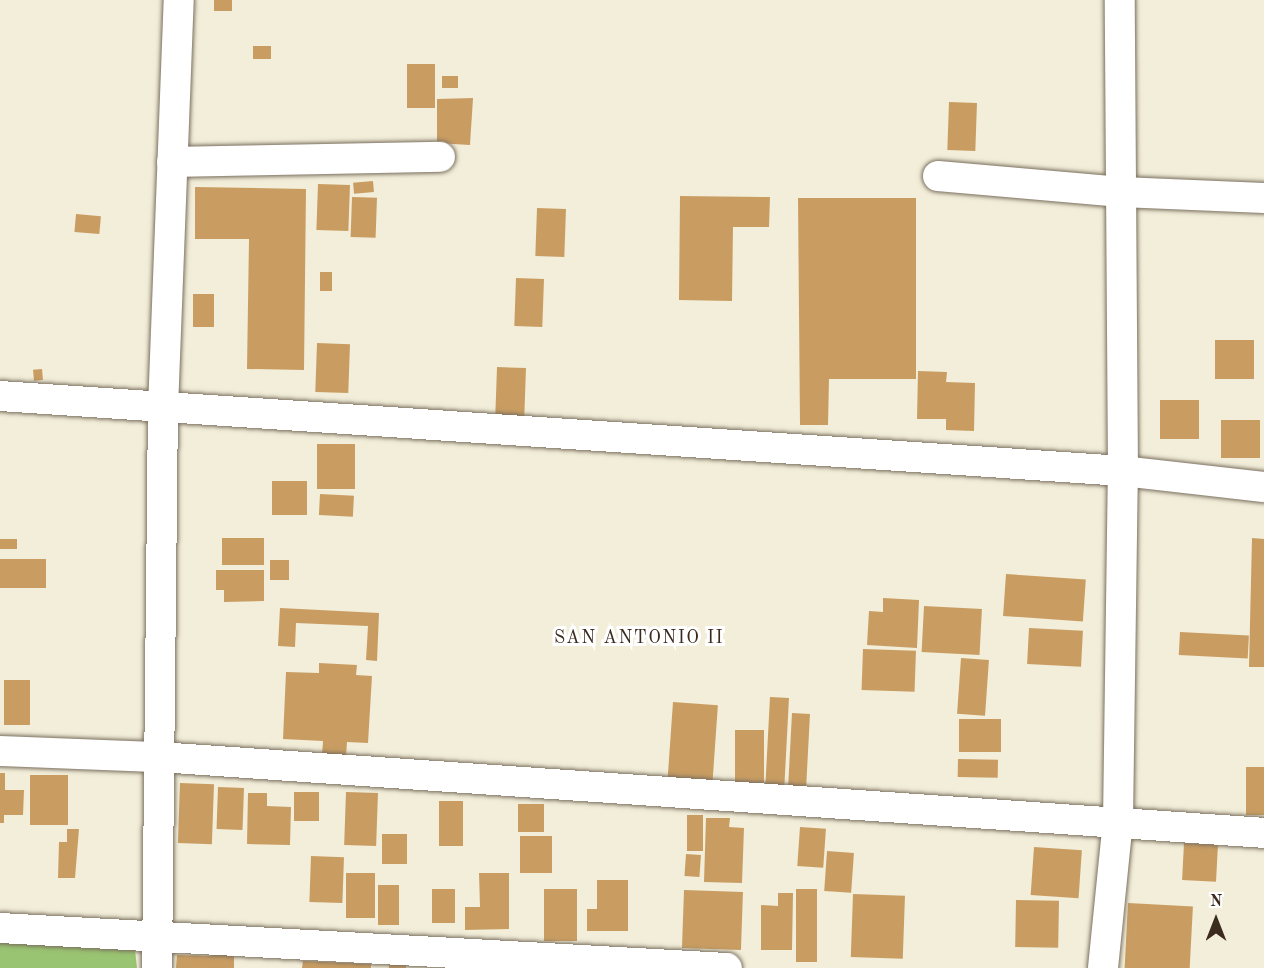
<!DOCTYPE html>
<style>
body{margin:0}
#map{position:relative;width:1264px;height:968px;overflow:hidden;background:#f2eed9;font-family:"Old Standard TT",serif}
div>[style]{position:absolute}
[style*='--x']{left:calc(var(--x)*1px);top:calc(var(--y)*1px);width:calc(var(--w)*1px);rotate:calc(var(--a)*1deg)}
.green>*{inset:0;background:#99c471}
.building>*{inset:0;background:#c99d62;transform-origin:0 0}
.roads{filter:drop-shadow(0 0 2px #7b6f5f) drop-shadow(0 0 2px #7b6f5f)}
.minor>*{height:30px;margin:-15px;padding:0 15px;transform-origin:15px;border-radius:15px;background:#fff}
span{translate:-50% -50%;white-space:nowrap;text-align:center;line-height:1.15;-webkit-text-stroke:6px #fff;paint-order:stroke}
.neighbourhood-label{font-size:18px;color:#3b2a1e;letter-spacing:1.5px}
.north{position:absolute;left:1186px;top:890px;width:60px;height:60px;-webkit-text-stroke:4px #fff;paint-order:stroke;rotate:0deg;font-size:16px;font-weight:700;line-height:24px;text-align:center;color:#3b2a1e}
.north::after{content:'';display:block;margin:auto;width:21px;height:27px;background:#3b2a1e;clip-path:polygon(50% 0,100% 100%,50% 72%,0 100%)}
</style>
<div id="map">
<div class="green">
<div style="clip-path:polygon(0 937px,135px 950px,137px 968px,0 968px)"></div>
</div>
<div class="building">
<div style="left:214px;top:0;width:18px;height:11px"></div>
<div style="left:253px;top:46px;width:18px;height:13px"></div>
<div style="left:407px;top:64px;width:28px;height:44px"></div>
<div style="left:458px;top:76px;width:12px;height:16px;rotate:90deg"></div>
<div style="clip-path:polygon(473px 98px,470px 145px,437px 143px,437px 99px)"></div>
<div style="left:949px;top:102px;width:28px;height:48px;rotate:2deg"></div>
<div style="left:373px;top:181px;width:11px;height:20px;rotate:85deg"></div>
<div style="left:318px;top:184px;width:32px;height:46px;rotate:2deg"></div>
<div style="clip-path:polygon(195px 187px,306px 189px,304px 370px,247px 369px,249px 239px,195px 239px)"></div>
<div style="clip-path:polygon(680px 196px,770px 197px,769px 227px,733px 227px,732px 301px,679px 300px)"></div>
<div style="left:352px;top:197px;width:25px;height:40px;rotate:2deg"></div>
<div style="clip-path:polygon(798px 198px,916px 198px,916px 379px,829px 379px,828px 425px,800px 425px)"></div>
<div style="left:537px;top:208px;width:29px;height:48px;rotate:2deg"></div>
<div style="left:76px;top:214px;width:25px;height:18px;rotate:5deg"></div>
<div style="left:320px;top:272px;width:12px;height:19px"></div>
<div style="left:516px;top:278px;width:28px;height:48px;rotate:2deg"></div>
<div style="left:193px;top:294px;width:21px;height:33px"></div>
<div style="left:1254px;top:340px;width:39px;height:39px;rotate:90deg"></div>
<div style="left:317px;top:343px;width:33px;height:49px;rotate:2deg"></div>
<div style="left:497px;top:367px;width:29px;height:48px;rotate:2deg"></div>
<div style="left:42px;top:369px;width:11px;height:9px;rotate:85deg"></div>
<div style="clip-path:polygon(918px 371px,947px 372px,946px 382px,975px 383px,974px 431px,946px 430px,946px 419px,917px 419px)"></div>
<div style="left:1160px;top:400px;width:39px;height:39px"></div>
<div style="left:1221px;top:420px;width:39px;height:38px"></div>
<div style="left:317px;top:444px;width:38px;height:45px"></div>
<div style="left:272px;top:481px;width:35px;height:34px"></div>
<div style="left:320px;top:494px;width:34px;height:21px;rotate:3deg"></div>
<div style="left:222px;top:538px;width:42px;height:27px"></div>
<div style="clip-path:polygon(1252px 538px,1264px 539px,1264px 667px,1249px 667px)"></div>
<div style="left:0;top:539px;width:17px;height:10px"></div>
<div style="left:0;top:559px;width:46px;height:29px"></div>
<div style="left:270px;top:560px;width:19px;height:20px"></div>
<div style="clip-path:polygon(216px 570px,264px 570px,264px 601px,224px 602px,224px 590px,216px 590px)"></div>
<div style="left:1006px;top:574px;width:80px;height:42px;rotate:4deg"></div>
<div style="clip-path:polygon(883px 598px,919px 600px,917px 648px,867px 645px,869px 611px,883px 612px)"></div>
<div style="left:924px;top:606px;width:58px;height:46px;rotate:3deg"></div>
<div style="clip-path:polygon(280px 608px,379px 613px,377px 661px,366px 660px,368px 626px,296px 623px,295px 647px,278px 646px)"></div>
<div style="left:1029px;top:628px;width:54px;height:36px;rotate:3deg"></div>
<div style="left:1180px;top:632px;width:69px;height:23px;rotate:3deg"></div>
<div style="left:863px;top:649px;width:53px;height:41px;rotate:2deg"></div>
<div style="left:961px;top:658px;width:28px;height:56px;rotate:4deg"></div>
<div style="clip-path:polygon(319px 663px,357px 665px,356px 675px,372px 676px,368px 743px,347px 742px,346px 757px,322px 756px,323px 741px,283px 739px,286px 672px,319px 673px)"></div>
<div style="left:4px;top:680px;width:26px;height:45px"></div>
<div style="left:770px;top:697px;width:19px;height:90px;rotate:3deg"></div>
<div style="left:673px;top:702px;width:45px;height:77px;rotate:4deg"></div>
<div style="left:792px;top:713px;width:18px;height:78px;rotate:3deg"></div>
<div style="left:959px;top:719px;width:42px;height:33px"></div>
<div style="left:735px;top:730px;width:29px;height:55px"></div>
<div style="left:958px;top:759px;width:40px;height:18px;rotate:1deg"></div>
<div style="left:1246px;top:767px;width:18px;height:48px"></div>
<div style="clip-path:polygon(0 773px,5px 773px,5px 790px,24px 790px,23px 815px,4px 815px,4px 823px,0 823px)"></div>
<div style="left:30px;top:775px;width:38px;height:50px"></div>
<div style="left:180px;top:783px;width:34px;height:60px;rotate:2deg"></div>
<div style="left:218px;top:787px;width:26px;height:42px;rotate:2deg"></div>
<div style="left:294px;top:792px;width:25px;height:29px"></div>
<div style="left:346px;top:792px;width:32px;height:53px;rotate:2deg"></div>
<div style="clip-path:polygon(248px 793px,267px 793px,267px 806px,291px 807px,290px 845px,247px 844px)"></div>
<div style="left:439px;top:801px;width:24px;height:45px"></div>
<div style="left:518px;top:804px;width:26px;height:28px"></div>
<div style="left:687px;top:815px;width:16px;height:36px"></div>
<div style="clip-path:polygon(706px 818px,730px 818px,729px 827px,744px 828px,742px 883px,704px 882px)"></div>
<div style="left:800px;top:827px;width:26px;height:39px;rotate:4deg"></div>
<div style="clip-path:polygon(67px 829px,79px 829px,75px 878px,58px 878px,59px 842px,67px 842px)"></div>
<div style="left:382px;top:834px;width:25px;height:30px"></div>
<div style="left:520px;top:836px;width:32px;height:37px"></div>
<div style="left:1184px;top:843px;width:34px;height:37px;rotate:3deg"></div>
<div style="left:1034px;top:847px;width:48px;height:48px;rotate:4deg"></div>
<div style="left:827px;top:851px;width:27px;height:40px;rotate:4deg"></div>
<div style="left:686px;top:854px;width:15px;height:22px;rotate:4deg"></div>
<div style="left:311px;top:856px;width:33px;height:46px;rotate:2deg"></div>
<div style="left:346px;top:873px;width:29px;height:45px"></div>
<div style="clip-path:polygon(479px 873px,509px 873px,509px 929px,465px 930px,465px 907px,480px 907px)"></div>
<div style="clip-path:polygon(597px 880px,628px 880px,628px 931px,587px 931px,587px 909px,597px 909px)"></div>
<div style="left:378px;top:885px;width:21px;height:40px"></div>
<div style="left:432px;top:889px;width:23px;height:34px"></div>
<div style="left:544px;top:889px;width:33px;height:52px"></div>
<div style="left:796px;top:889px;width:21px;height:73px"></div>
<div style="left:684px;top:890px;width:59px;height:58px;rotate:2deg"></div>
<div style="clip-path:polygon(778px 893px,793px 893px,792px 950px,761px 950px,761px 905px,778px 906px)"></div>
<div style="left:853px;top:894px;width:52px;height:63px;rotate:2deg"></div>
<div style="left:1016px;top:900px;width:43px;height:47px;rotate:1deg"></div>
<div style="left:1128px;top:903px;width:65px;height:65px;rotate:3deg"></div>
<div style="clip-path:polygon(211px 952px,234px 953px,234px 968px,176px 968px,177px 955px,211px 956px)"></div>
<div style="clip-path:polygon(303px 961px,371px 964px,371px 968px,302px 968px)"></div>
<div style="left:389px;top:964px;width:17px;height:4px"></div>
</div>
<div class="roads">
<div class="minor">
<div style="--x:172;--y:162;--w:268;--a:-1.1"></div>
<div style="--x:938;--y:176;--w:184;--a:5"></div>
<div style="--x:1121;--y:192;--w:143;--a:2.4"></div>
<div style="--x:0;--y:396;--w:1126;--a:3.82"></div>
<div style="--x:1123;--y:471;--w:142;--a:6.5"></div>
<div style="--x:0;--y:751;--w:159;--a:2.2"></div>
<div style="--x:159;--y:757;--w:1108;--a:3.93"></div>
<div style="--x:0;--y:928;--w:728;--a:3.15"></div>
<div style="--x:157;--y:968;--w:559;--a:-89.39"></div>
<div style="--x:163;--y:409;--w:409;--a:-87.8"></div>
<div style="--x:1103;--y:968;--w:148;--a:-84.2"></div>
<div style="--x:1118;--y:821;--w:350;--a:-89.2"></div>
<div style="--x:1123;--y:471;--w:471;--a:-90.4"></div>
</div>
</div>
<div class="neighbourhood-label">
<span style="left:639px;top:638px">SAN ANTONIO II</span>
</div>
<div class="north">N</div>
</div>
